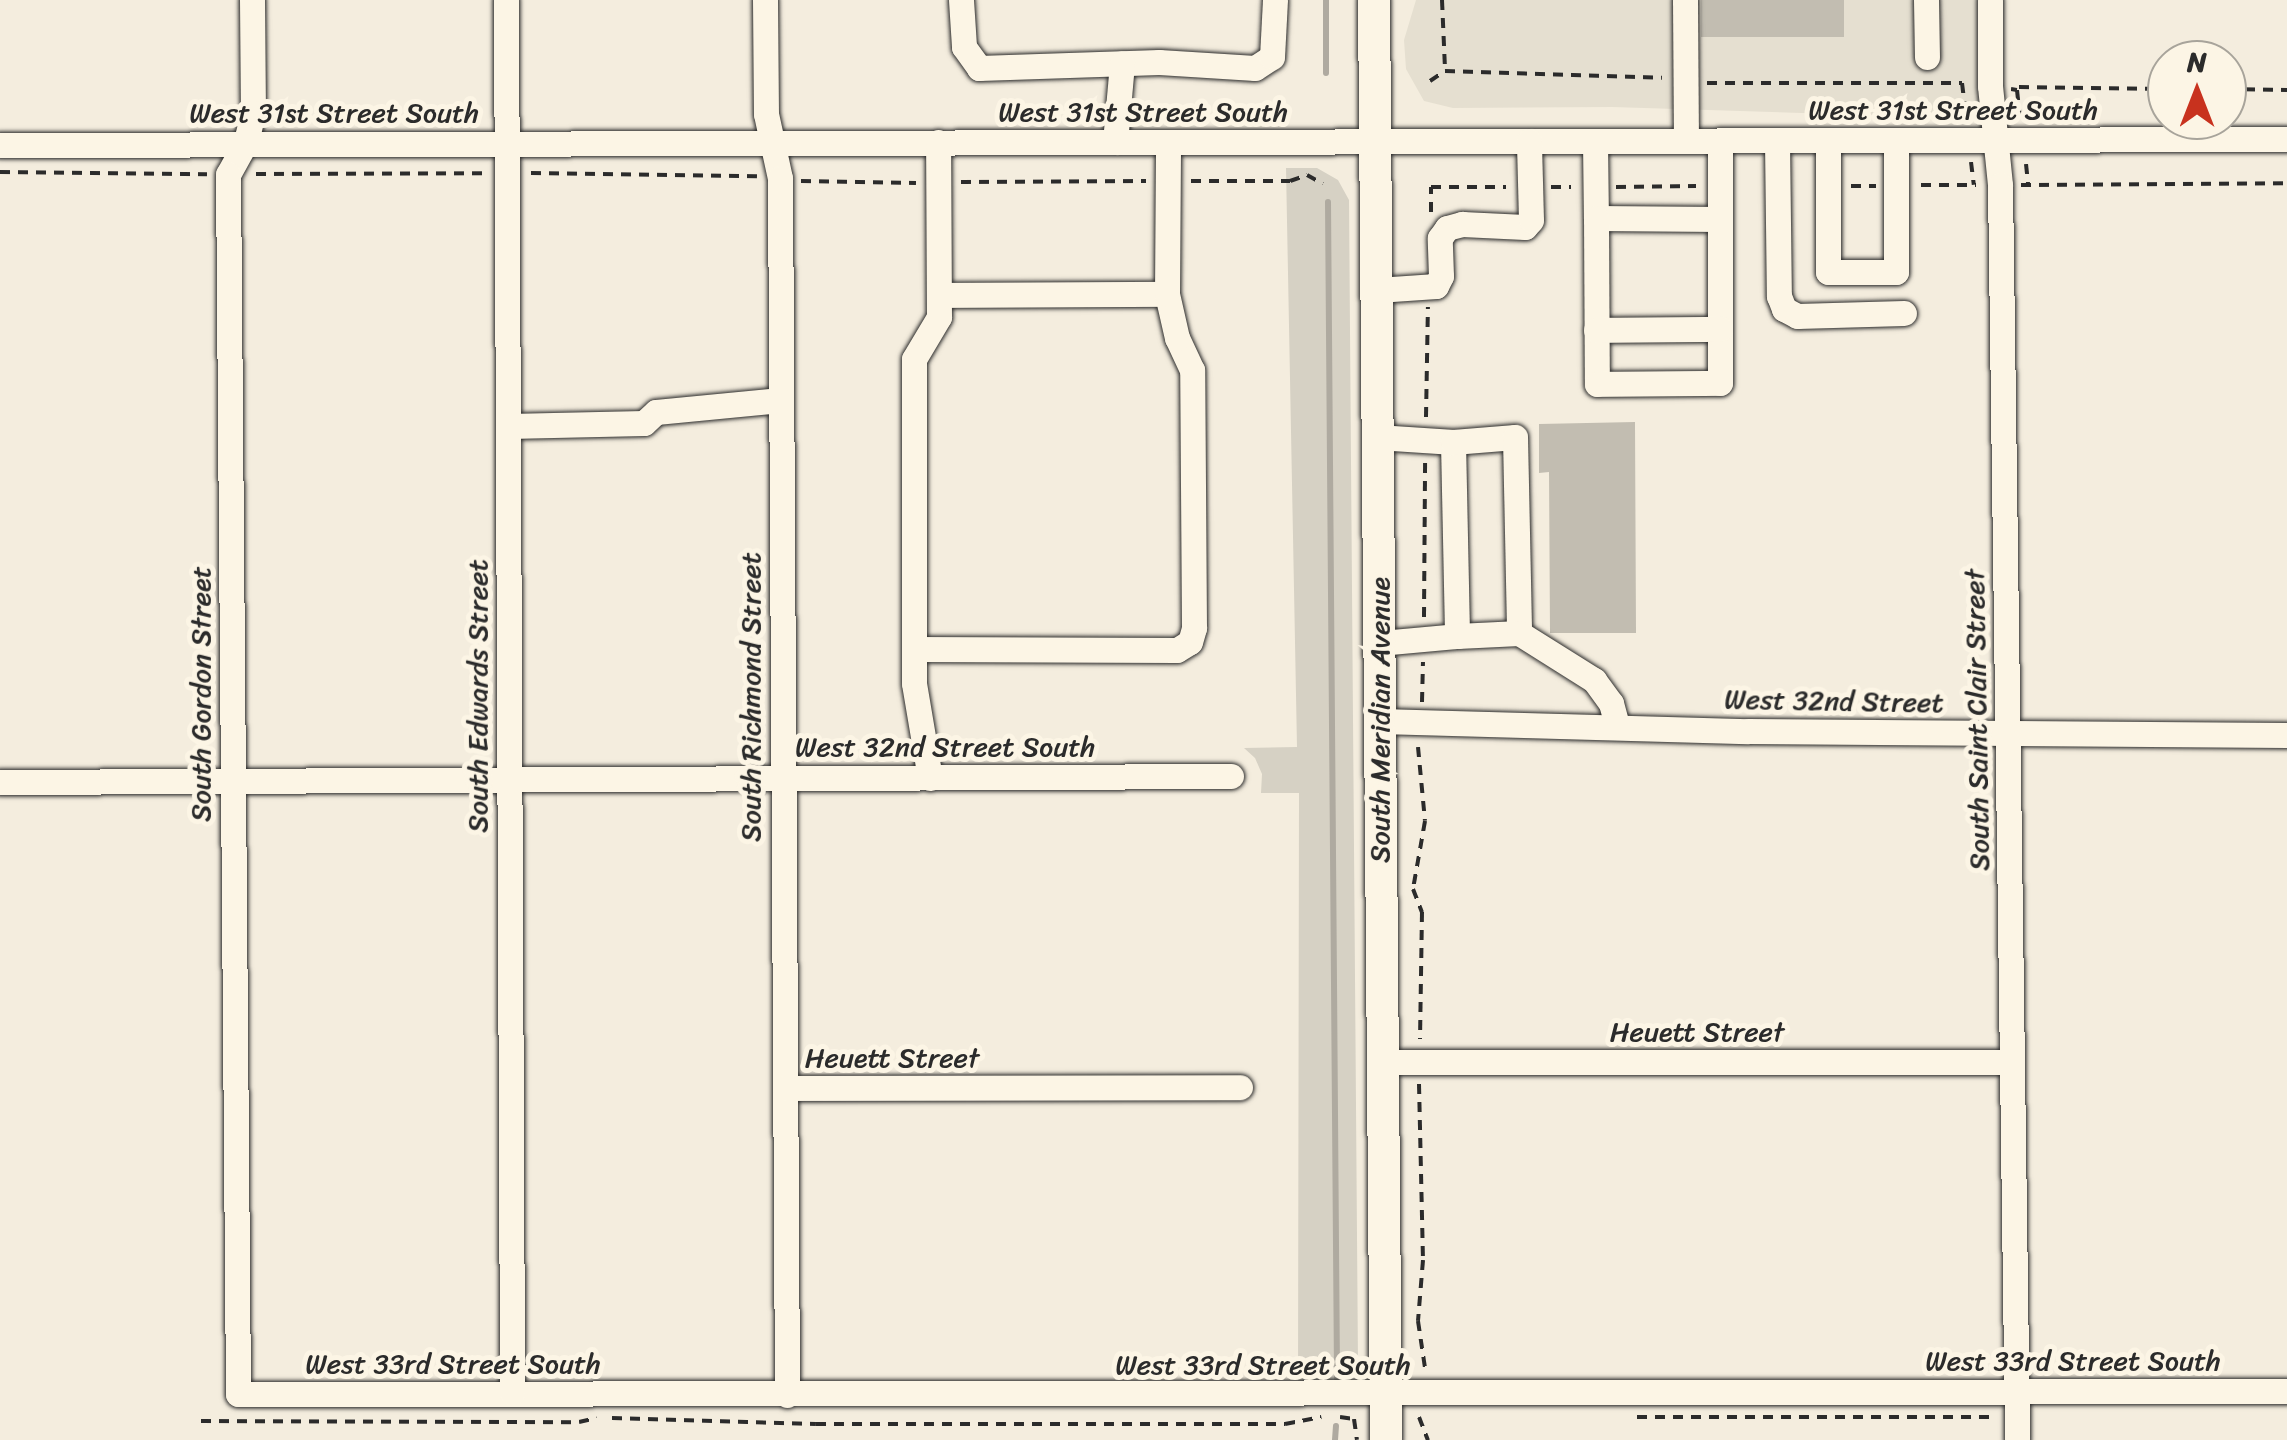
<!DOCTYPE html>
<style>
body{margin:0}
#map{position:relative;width:2287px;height:1440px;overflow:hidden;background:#f4edde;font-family:Sriracha,sans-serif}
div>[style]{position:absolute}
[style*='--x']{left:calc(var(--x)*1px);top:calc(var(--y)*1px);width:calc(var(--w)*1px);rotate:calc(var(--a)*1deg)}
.built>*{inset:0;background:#e5dfd0}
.green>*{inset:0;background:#d6d1c4}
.stream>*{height:6px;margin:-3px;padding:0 3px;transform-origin:3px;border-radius:3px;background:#afaaa0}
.building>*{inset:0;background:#c2bdb1;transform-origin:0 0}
.path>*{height:4px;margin-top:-2px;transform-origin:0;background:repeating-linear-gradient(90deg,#2b2b2b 0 10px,transparent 0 18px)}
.roads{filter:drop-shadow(0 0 2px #2b2b2b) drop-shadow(0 0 2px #2b2b2b)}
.minor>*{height:25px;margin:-12.5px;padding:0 12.5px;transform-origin:12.5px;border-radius:12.5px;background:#fcf5e5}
.major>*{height:32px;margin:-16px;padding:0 16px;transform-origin:16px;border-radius:16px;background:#fcf5e5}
span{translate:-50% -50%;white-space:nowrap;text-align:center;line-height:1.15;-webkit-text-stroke:10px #fcf5e5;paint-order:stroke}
.street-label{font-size:28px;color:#2b2b2b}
.north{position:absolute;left:2147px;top:40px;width:100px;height:100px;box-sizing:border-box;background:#fcf5e5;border:2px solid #a8a49b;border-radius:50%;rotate:0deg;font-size:28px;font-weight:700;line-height:40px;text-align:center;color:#2b2b2b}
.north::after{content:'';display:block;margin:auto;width:35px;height:45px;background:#c8321e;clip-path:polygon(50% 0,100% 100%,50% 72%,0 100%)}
</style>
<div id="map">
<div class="built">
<div style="clip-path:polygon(1416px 0,1978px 0,1979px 98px,1975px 113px,1966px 118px,1612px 107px,1453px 108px,1424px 101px,1406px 69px,1404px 40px)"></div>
</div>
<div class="green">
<div style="clip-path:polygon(1286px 168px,1317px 168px,1338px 180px,1349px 200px,1358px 1364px,1346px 1382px,1298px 1382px,1299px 793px,1261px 793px,1262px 774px,1255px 758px,1244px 748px,1297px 747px)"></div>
</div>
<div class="stream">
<div style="--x:1326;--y:73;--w:73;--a:-90"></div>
<div style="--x:1328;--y:202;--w:1176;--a:89.56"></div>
<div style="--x:1335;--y:1440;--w:14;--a:-86"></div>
</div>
<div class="building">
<div style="left:1701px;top:0;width:143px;height:37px"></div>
<div style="clip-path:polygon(1635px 422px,1636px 633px,1550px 633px,1549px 472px,1539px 473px,1539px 424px)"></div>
</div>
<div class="path">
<div style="--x:1442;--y:0;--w:70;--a:87.5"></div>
<div style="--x:1430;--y:81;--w:18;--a:-34"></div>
<div style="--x:1445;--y:71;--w:217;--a:1.8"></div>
<div style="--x:1707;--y:83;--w:255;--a:0"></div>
<div style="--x:1962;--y:83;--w:35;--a:83"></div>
<div style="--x:2019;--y:87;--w:148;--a:0.8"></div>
<div style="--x:2011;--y:89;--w:6;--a:9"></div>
<div style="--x:2017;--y:90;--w:30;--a:84"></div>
<div style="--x:2227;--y:89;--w:60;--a:1"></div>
<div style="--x:1971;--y:162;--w:23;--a:83"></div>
<div style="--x:2026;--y:164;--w:20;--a:84"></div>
<div style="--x:0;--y:172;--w:207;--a:0.6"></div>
<div style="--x:531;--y:173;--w:226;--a:0.8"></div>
<div style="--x:256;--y:174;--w:231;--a:-0.2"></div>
<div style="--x:801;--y:181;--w:115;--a:1"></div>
<div style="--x:1191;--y:181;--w:99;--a:0"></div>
<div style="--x:1290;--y:181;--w:18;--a:-19"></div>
<div style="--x:1307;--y:175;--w:18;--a:29"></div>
<div style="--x:961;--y:182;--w:185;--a:-0.3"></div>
<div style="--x:1921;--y:185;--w:55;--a:0"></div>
<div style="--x:2021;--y:185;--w:266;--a:-0.4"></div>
<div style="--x:1851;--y:186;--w:25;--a:0"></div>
<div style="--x:1551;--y:187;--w:20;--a:0"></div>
<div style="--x:1616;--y:187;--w:80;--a:-0.7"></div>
<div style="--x:1431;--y:212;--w:25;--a:-90"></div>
<div style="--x:1431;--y:187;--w:75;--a:0"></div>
<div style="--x:1426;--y:417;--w:110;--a:-89"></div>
<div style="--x:1424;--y:617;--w:155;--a:-89.6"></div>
<div style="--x:1422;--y:702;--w:40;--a:-88.6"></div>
<div style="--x:1418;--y:747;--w:74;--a:84.6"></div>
<div style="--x:1425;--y:821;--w:69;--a:100"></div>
<div style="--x:1413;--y:889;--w:25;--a:69"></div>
<div style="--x:1422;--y:912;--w:127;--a:90.9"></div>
<div style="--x:1419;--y:1084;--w:176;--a:88.7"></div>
<div style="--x:1423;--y:1260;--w:61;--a:94.7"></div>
<div style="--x:1418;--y:1321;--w:48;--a:81.5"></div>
<div style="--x:1340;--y:1417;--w:14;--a:8"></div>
<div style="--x:1354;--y:1419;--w:21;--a:82"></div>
<div style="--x:1419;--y:1417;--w:25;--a:69"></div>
<div style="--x:1637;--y:1417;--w:357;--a:0"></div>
<div style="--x:612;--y:1418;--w:204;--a:1.7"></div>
<div style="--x:816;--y:1424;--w:469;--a:0"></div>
<div style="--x:1285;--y:1424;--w:37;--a:-11"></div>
<div style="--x:201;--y:1421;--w:378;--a:0.2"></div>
<div style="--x:579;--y:1422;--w:18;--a:-13"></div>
</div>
<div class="roads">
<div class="minor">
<div style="--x:252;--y:0;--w:113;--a:89.5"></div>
<div style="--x:253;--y:113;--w:30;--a:104"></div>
<div style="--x:246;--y:142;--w:37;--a:119"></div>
<div style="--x:228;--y:174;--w:1220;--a:89.53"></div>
<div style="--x:238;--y:1394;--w:2049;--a:-0.08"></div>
<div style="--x:506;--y:0;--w:1393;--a:89.75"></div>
<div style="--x:765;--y:0;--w:114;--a:89.5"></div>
<div style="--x:766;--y:114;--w:66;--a:77.7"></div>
<div style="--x:780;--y:178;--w:1217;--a:89.67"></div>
<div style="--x:961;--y:0;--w:47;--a:86.3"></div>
<div style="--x:964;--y:47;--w:26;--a:54"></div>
<div style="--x:979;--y:68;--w:180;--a:-1.9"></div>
<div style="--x:1159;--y:62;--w:96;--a:3.6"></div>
<div style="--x:1255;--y:68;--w:20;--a:-33"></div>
<div style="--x:1272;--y:57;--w:57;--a:-87"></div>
<div style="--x:1685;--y:0;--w:141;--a:89.6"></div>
<div style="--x:1926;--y:0;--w:57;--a:89"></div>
<div style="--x:1990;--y:0;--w:86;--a:90"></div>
<div style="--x:1990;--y:86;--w:100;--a:84.2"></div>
<div style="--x:2000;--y:185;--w:1255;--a:89.22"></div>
<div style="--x:1595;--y:141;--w:77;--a:89.3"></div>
<div style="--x:1596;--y:218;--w:124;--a:0.5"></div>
<div style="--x:1720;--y:219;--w:78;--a:-90"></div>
<div style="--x:1777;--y:141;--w:155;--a:89.3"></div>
<div style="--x:1779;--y:296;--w:14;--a:69"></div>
<div style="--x:1784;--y:309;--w:15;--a:28"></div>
<div style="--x:1797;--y:316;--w:107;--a:-1.6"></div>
<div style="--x:1828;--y:141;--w:131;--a:90"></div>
<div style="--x:1828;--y:272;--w:68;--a:0"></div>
<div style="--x:1896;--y:272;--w:131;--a:-90"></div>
<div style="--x:1115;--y:142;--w:79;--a:-84.9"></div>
<div style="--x:0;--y:145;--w:2287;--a:-0.15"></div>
<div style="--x:1596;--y:218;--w:166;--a:89.7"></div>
<div style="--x:1597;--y:384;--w:123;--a:-0.5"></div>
<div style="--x:1720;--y:383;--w:164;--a:-90"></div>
<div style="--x:1377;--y:290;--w:59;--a:-3.9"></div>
<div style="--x:1436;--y:286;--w:11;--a:-63"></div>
<div style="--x:1441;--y:276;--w:38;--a:-92"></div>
<div style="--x:1440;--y:238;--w:12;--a:-55"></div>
<div style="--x:1447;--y:228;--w:16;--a:-15"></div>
<div style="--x:1462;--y:224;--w:63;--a:2.7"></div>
<div style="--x:1525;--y:227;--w:9;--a:-49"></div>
<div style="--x:1531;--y:220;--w:79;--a:-91.5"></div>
<div style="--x:941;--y:295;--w:226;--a:-0.3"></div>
<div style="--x:1596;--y:330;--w:124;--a:-0.5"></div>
<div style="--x:508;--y:426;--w:136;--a:-1.3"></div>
<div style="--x:644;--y:423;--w:16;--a:-43"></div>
<div style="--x:656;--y:412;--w:125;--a:-5.5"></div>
<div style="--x:1378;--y:437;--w:75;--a:3.8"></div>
<div style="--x:1453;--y:442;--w:194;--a:88.8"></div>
<div style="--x:1457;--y:636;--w:77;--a:174.8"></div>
<div style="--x:1453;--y:442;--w:62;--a:-4.6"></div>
<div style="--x:1515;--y:437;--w:196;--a:88.8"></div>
<div style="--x:1457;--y:636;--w:62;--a:-2.8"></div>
<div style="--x:1519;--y:633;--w:89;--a:32.1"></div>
<div style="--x:1594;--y:680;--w:29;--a:54"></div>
<div style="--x:1611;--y:703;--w:24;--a:75"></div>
<div style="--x:915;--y:649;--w:262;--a:0.2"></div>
<div style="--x:1177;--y:650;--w:15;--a:-32"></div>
<div style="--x:1190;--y:642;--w:15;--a:-74"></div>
<div style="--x:1194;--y:628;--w:258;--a:-90.4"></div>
<div style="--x:1192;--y:370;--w:35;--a:-115"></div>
<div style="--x:1177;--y:338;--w:45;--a:-102.8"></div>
<div style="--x:1167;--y:294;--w:152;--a:-89.6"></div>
<div style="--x:1380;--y:721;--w:368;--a:1.6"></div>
<div style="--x:1748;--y:731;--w:539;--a:0.43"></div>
<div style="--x:930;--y:778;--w:96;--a:-99.6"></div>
<div style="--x:914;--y:683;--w:324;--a:-90"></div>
<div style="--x:914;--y:359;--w:49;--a:-59.2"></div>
<div style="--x:939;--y:317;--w:175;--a:-90.3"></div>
<div style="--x:0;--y:782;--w:1231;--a:-0.28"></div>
<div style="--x:1383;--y:1062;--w:629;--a:0"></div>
<div style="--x:785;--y:1088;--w:455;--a:-0.1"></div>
</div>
<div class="major">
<div style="--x:1374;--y:0;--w:1440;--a:89.52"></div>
</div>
</div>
<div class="street-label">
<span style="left:1953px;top:110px">West 31st Street South</span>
<span style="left:1143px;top:112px">West 31st Street South</span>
<span style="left:334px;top:113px">West 31st Street South</span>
<span style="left:201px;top:694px;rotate:-90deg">South Gordon Street</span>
<span style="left:478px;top:696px;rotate:-90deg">South Edwards Street</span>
<span style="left:751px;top:697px;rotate:-90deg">South Richmond Street</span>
<span style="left:1834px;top:701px;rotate:1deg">West 32nd Street</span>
<span style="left:1380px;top:720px;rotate:-90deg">South Meridian Avenue</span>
<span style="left:1977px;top:720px;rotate:-91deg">South Saint Clair Street</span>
<span style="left:945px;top:747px">West 32nd Street South</span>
<span style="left:1697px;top:1032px">Heuett Street</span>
<span style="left:892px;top:1058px">Heuett Street</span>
<span style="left:2073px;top:1361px">West 33rd Street South</span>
<span style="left:453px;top:1364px">West 33rd Street South</span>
<span style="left:1263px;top:1365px">West 33rd Street South</span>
</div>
<div class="north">N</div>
</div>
